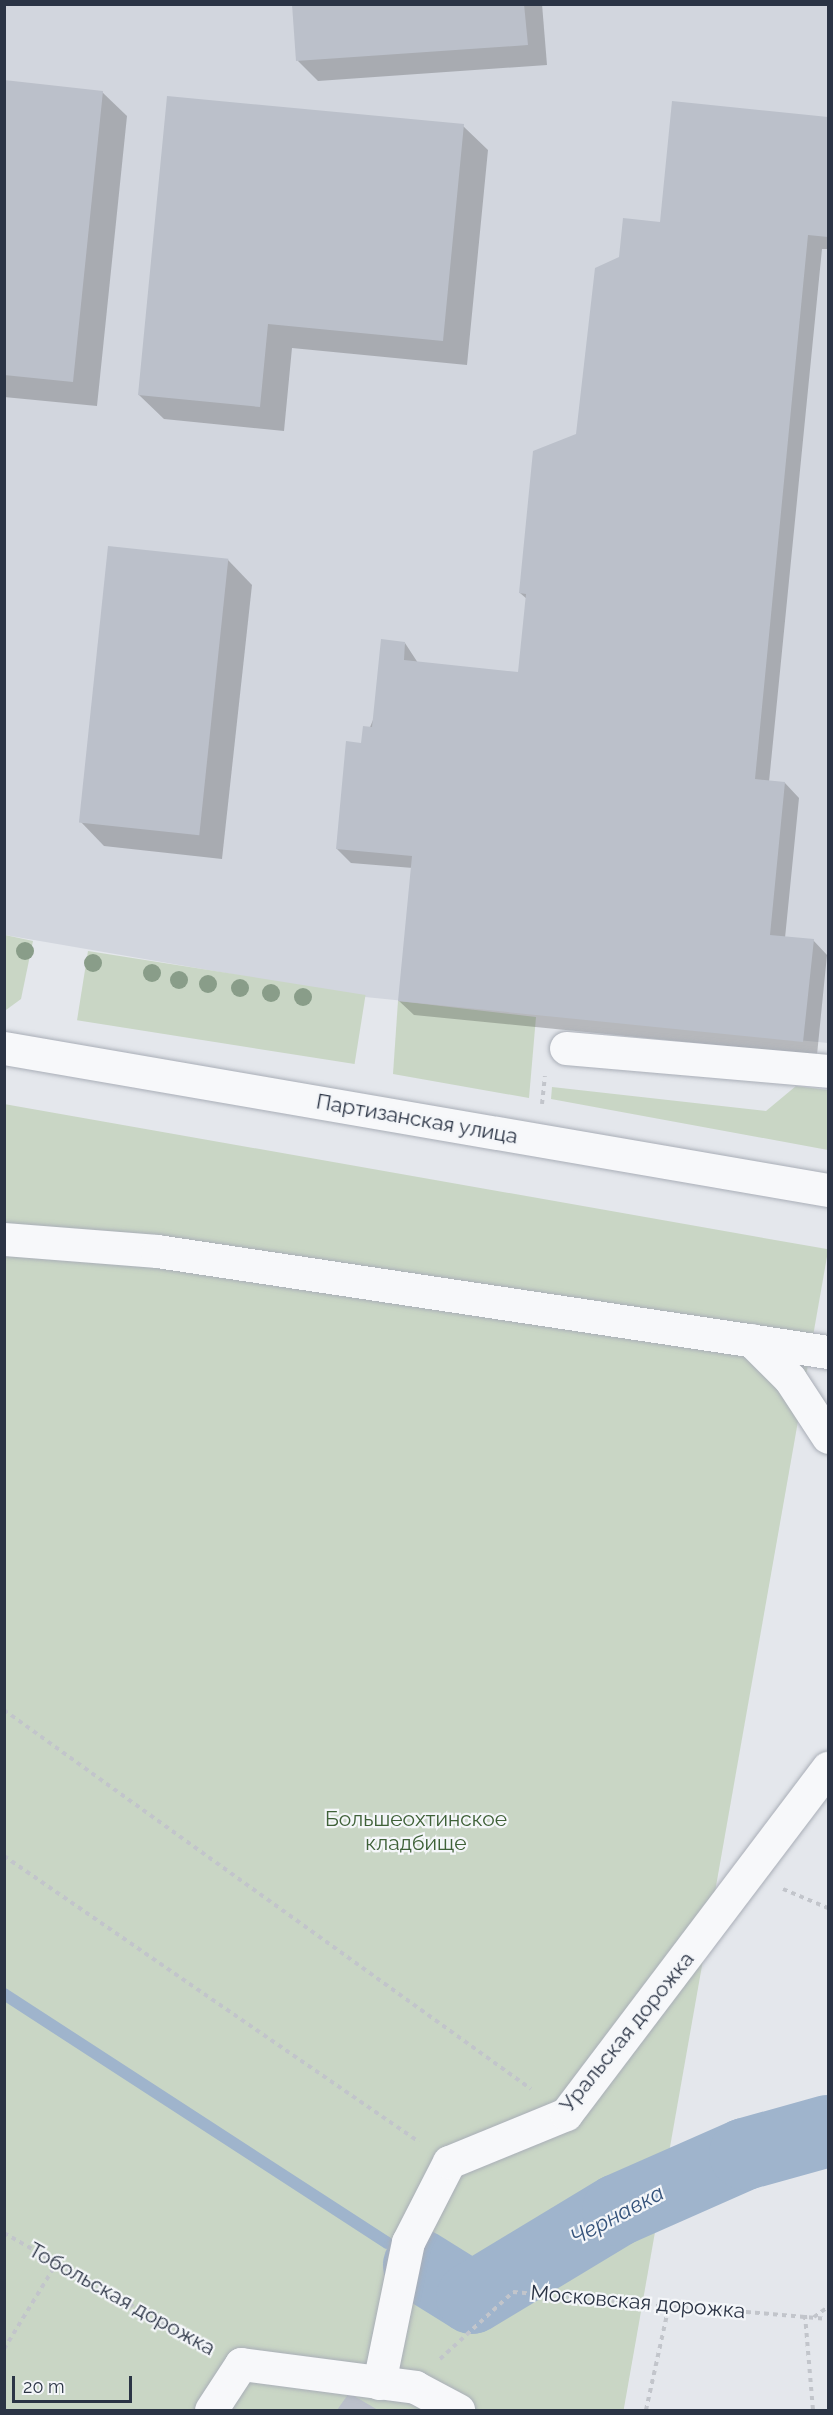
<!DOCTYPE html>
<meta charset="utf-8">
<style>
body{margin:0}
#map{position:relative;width:833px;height:2415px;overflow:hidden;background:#e4e7ec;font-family:Raleway,sans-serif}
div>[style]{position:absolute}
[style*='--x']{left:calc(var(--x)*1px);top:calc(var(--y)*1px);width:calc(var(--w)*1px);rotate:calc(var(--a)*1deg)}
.built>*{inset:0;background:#d2d6de}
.green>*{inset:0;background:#c9d6c5;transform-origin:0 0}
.shadow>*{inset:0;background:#0003}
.stream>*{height:12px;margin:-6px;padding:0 6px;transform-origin:6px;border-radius:6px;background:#9fb4cc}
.river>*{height:72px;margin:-36px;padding:0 36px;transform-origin:36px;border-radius:36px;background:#9fb4cc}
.building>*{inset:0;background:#bbc0ca;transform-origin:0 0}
.path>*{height:4px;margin-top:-2px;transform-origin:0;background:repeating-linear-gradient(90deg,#c2c5cb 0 4.5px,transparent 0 9px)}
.roads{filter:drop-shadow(0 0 2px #a9aeb7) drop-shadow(0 0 2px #a9aeb7)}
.minor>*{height:33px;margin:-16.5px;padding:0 16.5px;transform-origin:16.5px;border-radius:16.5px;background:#f7f8fa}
.trees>*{width:18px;height:18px;margin:-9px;border-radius:50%;background:#899d89}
span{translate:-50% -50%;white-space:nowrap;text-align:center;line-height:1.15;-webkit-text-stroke:4.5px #f4f6f9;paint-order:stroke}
.street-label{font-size:21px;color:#2b3445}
.park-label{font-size:21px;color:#3f6138}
.water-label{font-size:22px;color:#34527a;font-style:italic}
.frame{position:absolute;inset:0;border:6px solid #2b3445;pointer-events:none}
.scale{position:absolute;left:12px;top:2376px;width:120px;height:27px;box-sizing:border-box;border:3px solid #2b3445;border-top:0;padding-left:8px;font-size:18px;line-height:21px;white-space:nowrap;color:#2b3445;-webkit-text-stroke:4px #f4f6f9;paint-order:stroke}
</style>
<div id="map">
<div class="built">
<div style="clip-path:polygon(4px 5px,828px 5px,828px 1043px,365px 997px,5px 935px)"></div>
</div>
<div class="green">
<div style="clip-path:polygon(5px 935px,33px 941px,21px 999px,6px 1010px)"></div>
<div style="left:88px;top:951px;width:281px;height:70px;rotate:9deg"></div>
<div style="clip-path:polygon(398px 1001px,536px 1017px,529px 1098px,393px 1074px)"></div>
<div style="clip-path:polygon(796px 1086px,828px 1090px,828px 1150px,551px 1099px,552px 1087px,766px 1111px)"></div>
<div style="left:4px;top:1104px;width:837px;height:1306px;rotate:10deg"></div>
</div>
<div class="shadow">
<div style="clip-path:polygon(294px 4px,542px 4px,547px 65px,318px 81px,298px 61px)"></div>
<div style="clip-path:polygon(4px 82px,102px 92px,127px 116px,97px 406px,4px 397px)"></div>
<div style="clip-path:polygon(673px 103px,828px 118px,828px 249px,822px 249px,769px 782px,785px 783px,799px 798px,785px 938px,813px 940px,827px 955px,817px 1055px,414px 1015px,399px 1001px,413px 868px,351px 863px,337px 849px,363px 744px,405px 643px,418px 663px,520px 673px,527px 599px,520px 593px,578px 436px,621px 258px,661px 223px)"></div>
<div style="clip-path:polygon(463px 126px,488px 150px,467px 365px,292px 348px,284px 431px,164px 419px,139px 395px)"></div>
<div style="clip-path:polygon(228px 560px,252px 585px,222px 859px,104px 846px,80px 821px)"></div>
</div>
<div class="stream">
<div style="--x:4;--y:1994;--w:457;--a:33"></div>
</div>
<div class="river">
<div style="--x:419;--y:2265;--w:62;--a:31.9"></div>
<div style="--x:472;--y:2298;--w:170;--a:-31.1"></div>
<div style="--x:618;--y:2210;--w:139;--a:-23.8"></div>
<div style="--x:745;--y:2154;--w:86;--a:-15.5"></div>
</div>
<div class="building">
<div style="clip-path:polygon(292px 4px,524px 4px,528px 45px,296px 61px)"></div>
<div style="clip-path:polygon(4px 80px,103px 91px,73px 382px,4px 375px)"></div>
<div style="clip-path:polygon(167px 96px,464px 124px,443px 341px,268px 324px,260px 407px,138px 395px)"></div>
<div style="clip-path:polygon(672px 101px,828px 117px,828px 237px,808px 235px,755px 779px,785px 782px,770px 935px,814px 939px,803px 1042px,398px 1001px,412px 856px,336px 849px,346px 741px,361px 743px,363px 726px,372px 727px,381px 639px,405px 642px,404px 660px,518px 672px,526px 594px,519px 593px,533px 451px,576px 434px,595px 268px,619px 257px,623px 218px,660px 222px)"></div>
<div style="left:108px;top:546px;width:121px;height:278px;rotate:6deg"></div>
<div style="clip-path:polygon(349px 2393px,378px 2410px,337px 2410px)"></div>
</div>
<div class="path">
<div style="--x:542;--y:1104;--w:28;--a:-84"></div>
<div style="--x:4;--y:1710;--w:649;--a:35.72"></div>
<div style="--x:4;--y:1856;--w:504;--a:34.57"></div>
<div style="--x:783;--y:1889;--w:49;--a:22.9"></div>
<div style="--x:4;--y:2233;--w:235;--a:29.6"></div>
<div style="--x:805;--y:2315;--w:95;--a:85.2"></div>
<div style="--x:814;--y:2317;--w:17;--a:-36"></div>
<div style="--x:4;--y:2349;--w:100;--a:-58.5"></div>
<div style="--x:440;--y:2359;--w:99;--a:-42.5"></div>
<div style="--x:513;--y:2292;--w:316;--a:4.9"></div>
<div style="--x:646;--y:2410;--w:107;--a:-77.6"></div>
</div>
<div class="roads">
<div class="minor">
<div style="--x:4;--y:1048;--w:836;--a:9.78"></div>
<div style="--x:566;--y:1048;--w:263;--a:5"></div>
<div style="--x:4;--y:1239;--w:153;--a:4.5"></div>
<div style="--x:157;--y:1251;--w:679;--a:8.56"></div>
<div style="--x:751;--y:1340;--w:55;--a:45"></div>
<div style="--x:790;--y:1379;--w:69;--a:56.8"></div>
<div style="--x:379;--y:2383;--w:144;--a:-78.4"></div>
<div style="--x:408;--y:2242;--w:90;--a:-62.9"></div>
<div style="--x:449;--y:2162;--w:126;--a:-22.3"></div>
<div style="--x:566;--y:2114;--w:434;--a:-52.9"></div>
<div style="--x:211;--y:2410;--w:55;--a:-56.9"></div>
<div style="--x:241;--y:2364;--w:176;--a:7.5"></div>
<div style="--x:415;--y:2387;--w:49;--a:28.1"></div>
</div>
</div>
<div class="trees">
<div style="left:25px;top:951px"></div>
<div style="left:93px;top:963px"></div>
<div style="left:152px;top:973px"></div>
<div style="left:179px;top:980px"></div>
<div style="left:208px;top:984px"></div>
<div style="left:240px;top:988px"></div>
<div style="left:271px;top:993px"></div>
<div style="left:303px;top:997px"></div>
</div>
<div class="street-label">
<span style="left:417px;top:1119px;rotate:10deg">Партизанская улица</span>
<span style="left:627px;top:2032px;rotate:-51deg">Уральская дорожка</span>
<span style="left:122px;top:2299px;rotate:29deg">Тобольская дорожка</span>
<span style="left:638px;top:2302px;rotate:5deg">Московская дорожка</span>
</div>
<div class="park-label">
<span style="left:416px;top:1831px">Большеохтинское<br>кладбище</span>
</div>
<div class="water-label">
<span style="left:617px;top:2215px;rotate:-28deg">Чернавка</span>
</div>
<div class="frame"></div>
<div class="scale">20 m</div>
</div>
